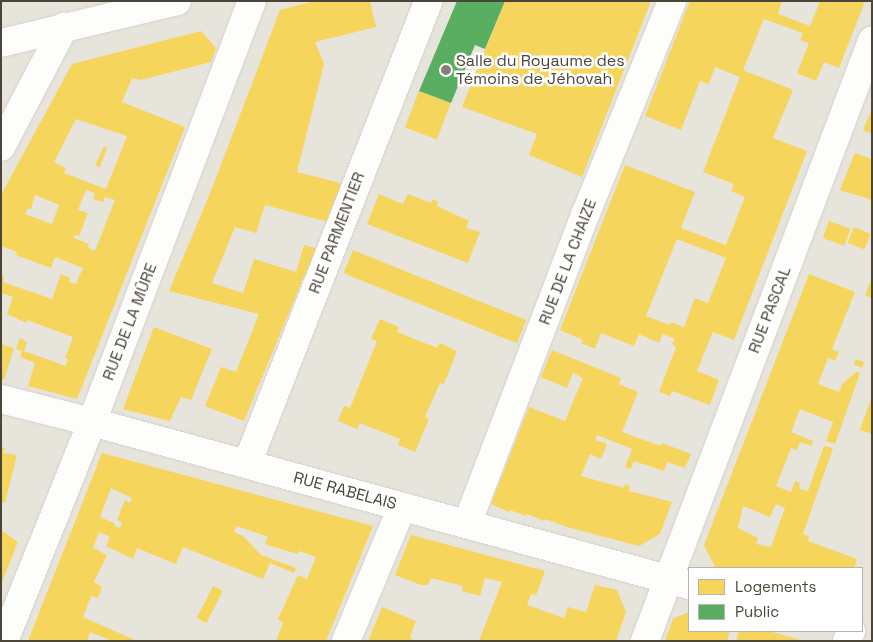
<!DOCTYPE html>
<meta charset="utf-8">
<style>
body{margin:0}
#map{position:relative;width:873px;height:642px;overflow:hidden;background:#f4f2ee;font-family:"Space Grotesk",sans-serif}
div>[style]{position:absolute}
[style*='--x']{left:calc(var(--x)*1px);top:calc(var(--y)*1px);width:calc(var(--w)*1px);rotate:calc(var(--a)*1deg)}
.residential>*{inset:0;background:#e7e4dc}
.homes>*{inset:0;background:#f6d55c;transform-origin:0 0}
.public>*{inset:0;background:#5aae61}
.roads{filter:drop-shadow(0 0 1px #d2d0cb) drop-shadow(0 0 1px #d2d0cb)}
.minor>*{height:28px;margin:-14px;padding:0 14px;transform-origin:14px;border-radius:14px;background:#fdfdfc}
.dots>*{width:14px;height:14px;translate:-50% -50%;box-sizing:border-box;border:2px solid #fff;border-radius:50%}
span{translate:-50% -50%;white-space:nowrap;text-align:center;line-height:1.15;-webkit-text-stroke:5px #fff;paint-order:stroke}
.poi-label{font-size:16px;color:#4b4439}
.left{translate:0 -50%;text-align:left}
.street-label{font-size:16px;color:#4b4439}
.frame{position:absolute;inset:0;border:2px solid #4b4439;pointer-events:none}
.legend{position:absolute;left:688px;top:567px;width:175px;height:65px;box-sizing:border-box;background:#fff;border:1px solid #b7b4b0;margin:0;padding:6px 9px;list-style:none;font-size:15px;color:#4b4439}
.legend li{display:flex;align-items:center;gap:10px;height:25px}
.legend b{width:25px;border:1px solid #b7b4b0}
</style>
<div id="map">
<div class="residential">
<div style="clip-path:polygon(evenodd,1px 1px,872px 1px,872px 641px,1px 641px,1px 1px,689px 568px,862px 568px,862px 631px,689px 631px,689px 568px)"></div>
</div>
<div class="homes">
<div style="clip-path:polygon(315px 1px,370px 1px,376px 27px,315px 42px,324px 64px,297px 172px,344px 184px,328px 222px,265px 205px,256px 233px,235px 227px,212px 283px,243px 293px,254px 259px,296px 272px,304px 245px,322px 250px,310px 278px,304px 276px,244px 421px,205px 406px,221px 367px,236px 372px,259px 314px,169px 291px,211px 191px,280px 10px)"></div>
<div style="clip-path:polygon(505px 1px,651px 1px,582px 177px,529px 155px,537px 134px,462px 107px)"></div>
<div style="clip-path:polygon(evenodd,690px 1px,782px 1px,778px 14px,810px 26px,820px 1px,865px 1px,839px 68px,824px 62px,816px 81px,797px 73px,809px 43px,800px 40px,803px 33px,764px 19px,743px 70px,793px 90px,773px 138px,807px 151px,734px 340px,713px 332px,705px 351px,697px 371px,719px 380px,710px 405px,672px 391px,670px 396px,659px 392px,676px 347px,672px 344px,675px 339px,663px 334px,659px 343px,639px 334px,634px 346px,601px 333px,595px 349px,581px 343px,583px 340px,560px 330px,625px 165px,695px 192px,681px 228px,726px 245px,745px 197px,731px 191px,734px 184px,703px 172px,740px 77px,715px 67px,709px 84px,700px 81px,681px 130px,645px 116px,690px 1px,677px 239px,726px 258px,708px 303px,695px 298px,684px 327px,671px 322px,670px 325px,646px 316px,677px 239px)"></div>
<div style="clip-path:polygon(evenodd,201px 31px,216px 48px,211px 62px,141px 80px,132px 78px,122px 102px,185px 127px,77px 399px,28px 386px,35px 363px,20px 357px,22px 351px,16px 349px,20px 338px,27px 342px,24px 351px,66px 366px,68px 359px,65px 358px,73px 337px,27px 320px,26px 323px,7px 314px,13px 297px,1px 293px,1px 275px,4px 276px,3px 282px,52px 299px,61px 274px,70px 278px,69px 282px,76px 284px,83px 268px,55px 257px,51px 268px,16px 255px,17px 252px,1px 246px,1px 195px,72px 64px,201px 31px,76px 119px,127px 136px,106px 189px,64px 173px,66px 168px,54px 162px,76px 119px,201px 31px,86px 190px,95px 193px,93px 199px,103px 202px,105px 197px,115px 200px,95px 251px,88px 248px,89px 244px,74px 238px,75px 235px,79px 236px,88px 213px,78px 210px,86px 190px,201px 31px,35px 195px,59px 205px,52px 224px,25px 214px,28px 208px,31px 209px,35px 195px)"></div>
<div style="left:419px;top:91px;width:34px;height:39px;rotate:21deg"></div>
<div style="clip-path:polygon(872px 109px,872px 134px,863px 130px)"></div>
<div style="clip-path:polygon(104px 146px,107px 148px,100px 167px,95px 166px)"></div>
<div style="clip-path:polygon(855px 153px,872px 159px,872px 200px,840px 190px)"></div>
<div style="clip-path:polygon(379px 194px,403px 204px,408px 194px,431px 203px,433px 199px,438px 202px,437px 206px,469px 221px,466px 228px,480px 232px,468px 263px,367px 224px)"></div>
<div style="left:829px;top:221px;width:23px;height:18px;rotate:20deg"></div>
<div style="left:854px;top:227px;width:18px;height:17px;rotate:22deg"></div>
<div style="left:353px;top:250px;width:187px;height:25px;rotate:22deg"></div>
<div style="clip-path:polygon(evenodd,809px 274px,855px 292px,832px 349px,839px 352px,835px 361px,828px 358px,818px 384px,839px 392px,842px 384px,856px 372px,860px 373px,835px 444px,826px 441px,833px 422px,800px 409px,791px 432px,813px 441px,812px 446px,800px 442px,797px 450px,791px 448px,776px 486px,791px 492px,795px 481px,800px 483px,799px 489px,808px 491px,824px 446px,833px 448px,803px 534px,809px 536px,808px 541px,857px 559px,854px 568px,715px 567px,704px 545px,809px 274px,776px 504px,785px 508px,771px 547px,756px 544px,758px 538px,738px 528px,743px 506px,770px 517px,776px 504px)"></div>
<div style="clip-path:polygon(872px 277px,872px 298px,865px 295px)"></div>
<div style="clip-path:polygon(380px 319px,399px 327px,397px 332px,437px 348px,440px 343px,457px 351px,444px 384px,440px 383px,425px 417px,429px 419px,415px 452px,398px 445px,400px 439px,360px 423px,357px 429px,338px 421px,344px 406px,350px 408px,377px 341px,371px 339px)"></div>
<div style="clip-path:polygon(154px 327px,212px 349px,191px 400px,181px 397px,170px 421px,123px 409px)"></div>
<div style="clip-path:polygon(1px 344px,14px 348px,4px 380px,1px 379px)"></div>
<div style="clip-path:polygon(552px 350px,621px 378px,619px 384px,638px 392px,622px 432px,660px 446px,662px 443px,691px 454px,685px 468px,667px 462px,664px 471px,634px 461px,631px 469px,625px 467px,632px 449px,597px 435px,595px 440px,607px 444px,601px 459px,590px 454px,581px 476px,624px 488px,625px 484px,630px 486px,629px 491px,672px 502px,660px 534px,639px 546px,567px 527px,545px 519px,544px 521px,527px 514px,526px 516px,510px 510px,509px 512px,491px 504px,529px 407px,565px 421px,583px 378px,573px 373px,567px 388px,541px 377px)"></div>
<div style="left:856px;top:359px;width:9px;height:6px;rotate:21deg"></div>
<div style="clip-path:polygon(871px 399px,872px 399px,872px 434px,860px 430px)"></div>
<div style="clip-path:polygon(1px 447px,5px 448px,3px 453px,17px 455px,5px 503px,1px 502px)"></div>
<div style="clip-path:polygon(evenodd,102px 453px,373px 526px,326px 641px,276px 641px,283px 623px,278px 619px,298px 575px,307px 579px,316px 557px,299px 551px,297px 554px,265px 544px,268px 537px,237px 526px,234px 532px,243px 536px,261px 555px,296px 568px,294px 573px,270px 563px,263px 579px,183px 547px,176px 564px,137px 548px,133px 559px,106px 546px,110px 537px,99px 532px,93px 548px,107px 555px,94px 582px,102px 587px,98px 598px,91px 596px,83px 617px,137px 641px,112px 641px,90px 632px,87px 641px,28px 641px,102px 453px,111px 488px,132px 498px,130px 503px,125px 500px,117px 520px,122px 522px,120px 528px,115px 526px,114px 523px,100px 517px,111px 488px)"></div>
<div style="clip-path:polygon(1px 530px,18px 542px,1px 584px)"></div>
<div style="clip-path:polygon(411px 535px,545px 571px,536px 595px,531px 594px,527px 605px,564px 618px,568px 607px,586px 612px,595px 585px,617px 590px,626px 612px,616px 641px,479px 641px,502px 582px,485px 578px,480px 596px,462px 591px,463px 586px,431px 578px,428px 585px,421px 585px,395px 575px)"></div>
<div style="left:213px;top:586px;width:11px;height:36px;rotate:27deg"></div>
<div style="clip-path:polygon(382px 607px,416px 621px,410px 637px,414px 641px,368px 641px)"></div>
<div style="clip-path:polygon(689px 612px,689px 631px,730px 631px,727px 641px,665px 641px,673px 619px)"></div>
<div style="clip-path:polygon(739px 631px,769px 631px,804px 641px,736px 641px)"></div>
</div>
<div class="public">
<div style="clip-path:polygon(457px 1px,505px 1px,485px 49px,475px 45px,451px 103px,419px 91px)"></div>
</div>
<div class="roads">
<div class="minor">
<div style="--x:1;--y:43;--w:181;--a:-13.4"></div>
<div style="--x:1;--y:147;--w:136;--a:-62.3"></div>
<div style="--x:1;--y:399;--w:94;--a:14.2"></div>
<div style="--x:92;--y:422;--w:619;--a:15.27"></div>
<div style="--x:247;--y:464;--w:497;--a:-68.6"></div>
<div style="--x:467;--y:524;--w:333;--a:-69.1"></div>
<div style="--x:586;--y:213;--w:229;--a:-67.9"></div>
<div style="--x:4;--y:641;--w:236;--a:-68.1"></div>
<div style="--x:92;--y:422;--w:450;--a:-69.2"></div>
<div style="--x:346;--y:641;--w:145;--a:-67.3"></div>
<div style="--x:645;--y:641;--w:642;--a:-69.28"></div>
<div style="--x:847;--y:641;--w:11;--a:-68"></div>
</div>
</div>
<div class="dots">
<div style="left:446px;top:70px;background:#868178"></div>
</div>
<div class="poi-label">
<span class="left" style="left:456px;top:70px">Salle du Royaume des<br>Témoins de Jéhovah</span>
</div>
<div class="street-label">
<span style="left:337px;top:233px;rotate:-69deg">RUE PARMENTIER</span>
<span style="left:568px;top:262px;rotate:-69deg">RUE DE LA CHAIZE</span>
<span style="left:770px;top:310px;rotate:-69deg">RUE PASCAL</span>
<span style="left:130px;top:322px;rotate:-69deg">RUE DE LA MÛRE</span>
<span style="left:345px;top:491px;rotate:15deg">RUE RABELAIS</span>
</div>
<div class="frame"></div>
<ul class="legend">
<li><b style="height:14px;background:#f6d55c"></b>Logements</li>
<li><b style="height:14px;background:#5aae61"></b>Public</li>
</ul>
</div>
